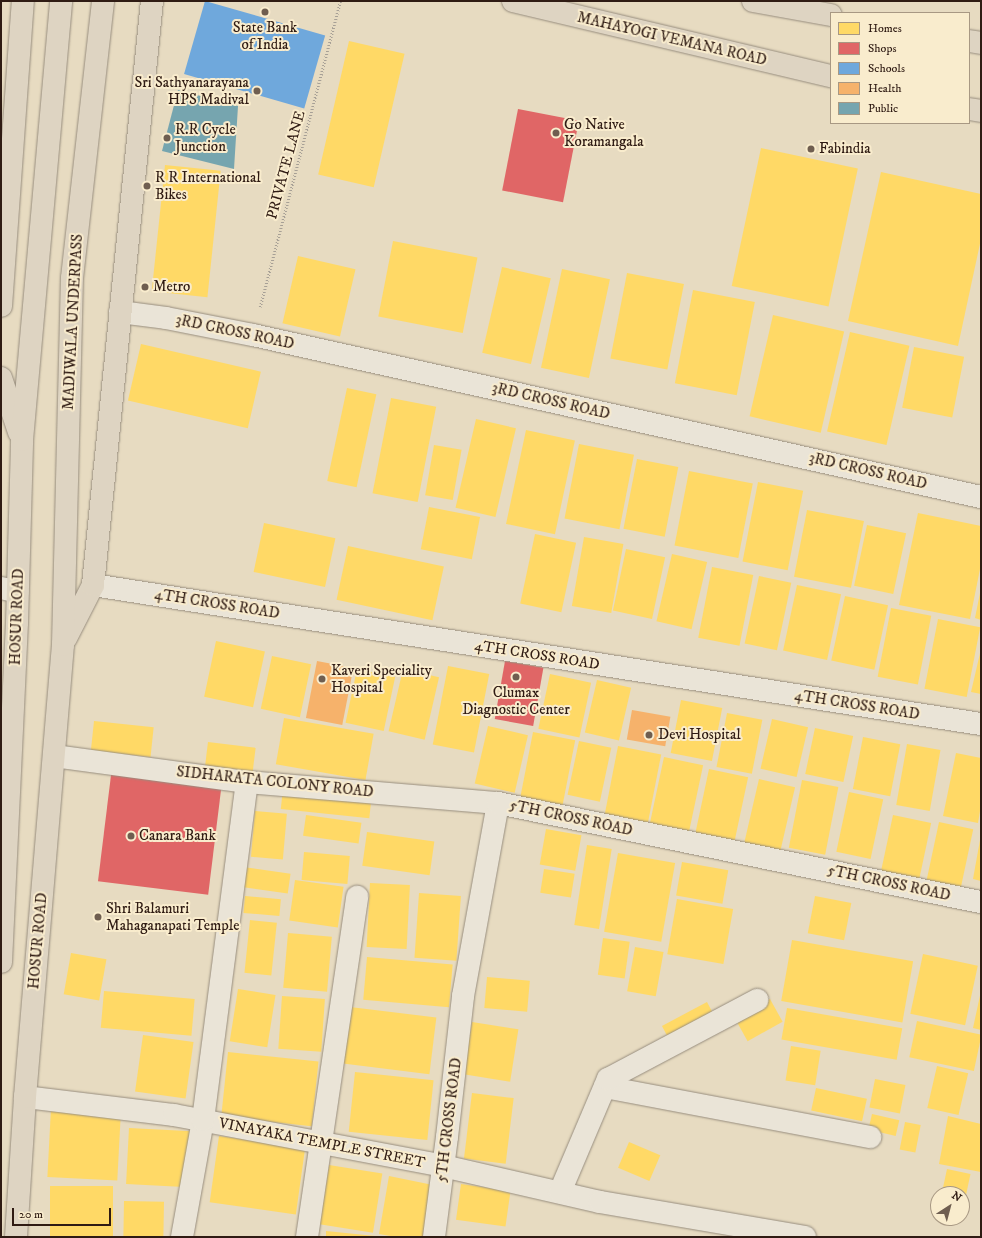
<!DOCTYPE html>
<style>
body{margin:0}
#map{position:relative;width:982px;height:1238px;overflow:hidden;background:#e7dbc1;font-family:"IM FELL DW Pica",serif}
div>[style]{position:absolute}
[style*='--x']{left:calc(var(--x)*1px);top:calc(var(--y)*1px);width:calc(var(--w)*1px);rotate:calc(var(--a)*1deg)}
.homes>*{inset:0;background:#ffd966;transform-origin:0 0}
.shops>*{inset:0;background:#e06666;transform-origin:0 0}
.schools>*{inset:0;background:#6fa8dc;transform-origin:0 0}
.health>*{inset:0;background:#f6b26b;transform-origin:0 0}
.public>*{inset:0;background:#76a5af}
.path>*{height:2.5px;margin-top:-1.25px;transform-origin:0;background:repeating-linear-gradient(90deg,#a7a096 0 1px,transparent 0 3px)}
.roads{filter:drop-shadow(0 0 1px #978d7e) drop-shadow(0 0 1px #978d7e)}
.minor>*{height:22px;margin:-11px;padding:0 11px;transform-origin:11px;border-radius:11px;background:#eae4d7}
.major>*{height:22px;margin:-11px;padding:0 11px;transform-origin:11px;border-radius:11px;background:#ded4c2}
.dots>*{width:11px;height:11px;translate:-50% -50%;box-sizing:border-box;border:2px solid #f9eccd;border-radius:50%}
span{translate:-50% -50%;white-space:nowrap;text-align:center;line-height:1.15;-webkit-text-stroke:4px #f9eccd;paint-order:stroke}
.poi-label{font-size:15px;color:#2f1b13}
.right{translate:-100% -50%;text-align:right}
.left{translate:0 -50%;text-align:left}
.street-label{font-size:15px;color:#2f1b13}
.frame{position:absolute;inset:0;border:2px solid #2f1b13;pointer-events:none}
.legend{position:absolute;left:830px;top:12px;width:140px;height:112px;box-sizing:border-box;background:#f9eccd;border:1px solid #a89883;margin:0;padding:5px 7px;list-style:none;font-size:12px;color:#2f1b13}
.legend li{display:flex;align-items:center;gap:8px;height:20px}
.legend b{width:20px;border:1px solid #a89883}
.north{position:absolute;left:930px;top:1186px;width:40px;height:40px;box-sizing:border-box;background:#f9eccd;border:1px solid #a89883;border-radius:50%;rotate:36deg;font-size:11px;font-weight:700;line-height:16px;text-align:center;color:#2f1b13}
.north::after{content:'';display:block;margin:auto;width:14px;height:18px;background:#6f5e50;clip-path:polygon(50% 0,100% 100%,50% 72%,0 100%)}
.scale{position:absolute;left:12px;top:1208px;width:99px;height:18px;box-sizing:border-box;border:2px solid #2f1b13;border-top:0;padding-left:5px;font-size:12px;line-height:14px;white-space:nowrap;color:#2f1b13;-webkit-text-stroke:3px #f9eccd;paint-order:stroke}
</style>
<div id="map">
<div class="homes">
<div style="left:349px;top:41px;width:57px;height:137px;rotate:13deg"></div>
<div style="left:761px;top:148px;width:99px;height:141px;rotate:12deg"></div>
<div style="left:165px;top:165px;width:56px;height:127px;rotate:6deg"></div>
<div style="clip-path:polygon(881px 172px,981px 194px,981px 239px,958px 346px,848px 321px)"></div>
<div style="left:393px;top:241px;width:86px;height:77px;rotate:11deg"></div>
<div style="left:298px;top:256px;width:59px;height:69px;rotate:13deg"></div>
<div style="left:502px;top:267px;width:50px;height:88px;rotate:13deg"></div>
<div style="left:562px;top:269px;width:49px;height:101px;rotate:12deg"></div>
<div style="left:627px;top:273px;width:58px;height:87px;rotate:11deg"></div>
<div style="left:693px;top:290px;width:63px;height:95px;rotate:11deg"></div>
<div style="left:773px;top:315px;width:73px;height:104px;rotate:13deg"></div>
<div style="left:850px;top:332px;width:61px;height:102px;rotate:13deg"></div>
<div style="left:141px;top:344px;width:123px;height:58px;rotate:13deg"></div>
<div style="left:914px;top:347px;width:51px;height:62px;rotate:11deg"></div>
<div style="left:347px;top:388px;width:30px;height:95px;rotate:12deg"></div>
<div style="left:391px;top:398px;width:46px;height:97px;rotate:11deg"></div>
<div style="left:476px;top:419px;width:41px;height:91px;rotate:13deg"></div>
<div style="left:526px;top:430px;width:50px;height:96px;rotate:12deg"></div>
<div style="left:579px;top:444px;width:56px;height:76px;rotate:11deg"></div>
<div style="left:434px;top:445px;width:28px;height:51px;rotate:10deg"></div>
<div style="left:637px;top:459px;width:42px;height:71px;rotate:11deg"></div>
<div style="left:689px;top:471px;width:65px;height:76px;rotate:11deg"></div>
<div style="left:758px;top:482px;width:46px;height:81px;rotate:11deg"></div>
<div style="left:429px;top:507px;width:52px;height:43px;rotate:11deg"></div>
<div style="left:807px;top:510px;width:58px;height:68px;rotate:11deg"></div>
<div style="clip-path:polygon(918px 513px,981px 526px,981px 564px,970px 619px,899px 605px)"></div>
<div style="left:264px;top:523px;width:73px;height:50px;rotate:12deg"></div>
<div style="left:867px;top:525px;width:40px;height:62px;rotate:12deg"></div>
<div style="left:535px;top:534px;width:42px;height:71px;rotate:12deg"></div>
<div style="left:584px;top:537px;width:40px;height:70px;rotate:10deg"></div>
<div style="left:348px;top:546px;width:98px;height:55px;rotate:12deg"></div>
<div style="left:626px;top:549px;width:40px;height:63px;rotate:12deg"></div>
<div style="left:672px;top:554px;width:36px;height:69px;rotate:13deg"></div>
<div style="left:712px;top:567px;width:42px;height:72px;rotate:11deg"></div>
<div style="left:759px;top:576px;width:33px;height:69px;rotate:12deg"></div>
<div style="left:797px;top:585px;width:45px;height:67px;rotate:12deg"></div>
<div style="clip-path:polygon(980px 593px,981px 593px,981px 620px,975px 618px)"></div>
<div style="left:845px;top:596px;width:44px;height:66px;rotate:12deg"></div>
<div style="left:891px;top:608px;width:41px;height:70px;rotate:11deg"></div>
<div style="left:938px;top:619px;width:43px;height:71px;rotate:11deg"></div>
<div style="left:216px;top:641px;width:50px;height:57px;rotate:12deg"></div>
<div style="clip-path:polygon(981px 649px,981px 694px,971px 692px)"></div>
<div style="left:272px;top:656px;width:40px;height:54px;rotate:12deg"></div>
<div style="left:448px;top:666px;width:42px;height:80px;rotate:11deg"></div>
<div style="left:357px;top:669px;width:39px;height:55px;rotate:12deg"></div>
<div style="left:403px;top:669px;width:37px;height:64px;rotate:13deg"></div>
<div style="left:550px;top:674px;width:42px;height:56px;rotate:12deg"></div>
<div style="left:597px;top:680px;width:35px;height:54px;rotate:13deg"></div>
<div style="left:681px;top:700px;width:42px;height:54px;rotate:11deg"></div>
<div style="left:727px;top:713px;width:36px;height:55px;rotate:11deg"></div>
<div style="left:284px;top:718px;width:91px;height:47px;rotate:10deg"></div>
<div style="left:772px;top:719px;width:37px;height:51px;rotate:13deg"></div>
<div style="left:94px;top:721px;width:60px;height:30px;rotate:6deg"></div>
<div style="left:488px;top:726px;width:41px;height:59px;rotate:13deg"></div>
<div style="left:815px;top:728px;width:39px;height:47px;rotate:12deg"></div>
<div style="left:533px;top:732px;width:43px;height:66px;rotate:11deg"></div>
<div style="left:863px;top:737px;width:38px;height:53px;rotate:11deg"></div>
<div style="left:579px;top:741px;width:33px;height:55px;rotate:12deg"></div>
<div style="left:208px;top:742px;width:48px;height:31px;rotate:7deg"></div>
<div style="left:907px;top:744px;width:34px;height:62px;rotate:10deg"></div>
<div style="left:618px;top:746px;width:44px;height:74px;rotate:11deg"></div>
<div style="clip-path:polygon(956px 753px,981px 758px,981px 805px,978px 823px,943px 816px)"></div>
<div style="left:664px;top:757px;width:40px;height:68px;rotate:12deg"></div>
<div style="left:709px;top:769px;width:40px;height:71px;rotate:12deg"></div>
<div style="left:759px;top:779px;width:37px;height:67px;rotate:13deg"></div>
<div style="left:802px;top:780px;width:37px;height:69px;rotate:11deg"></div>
<div style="left:283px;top:788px;width:89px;height:21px;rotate:6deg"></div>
<div style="left:849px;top:792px;width:35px;height:61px;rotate:12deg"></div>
<div style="left:255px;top:811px;width:32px;height:46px;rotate:5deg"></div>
<div style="left:306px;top:815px;width:56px;height:21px;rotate:8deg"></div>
<div style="left:893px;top:815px;width:39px;height:63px;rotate:12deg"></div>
<div style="left:939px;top:822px;width:35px;height:66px;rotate:12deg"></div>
<div style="left:546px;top:829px;width:36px;height:36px;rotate:10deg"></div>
<div style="left:367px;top:832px;width:68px;height:34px;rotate:8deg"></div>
<div style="clip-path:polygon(980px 840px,981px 840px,981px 881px,973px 879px)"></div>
<div style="left:587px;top:845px;width:25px;height:81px;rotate:9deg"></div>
<div style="left:304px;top:852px;width:46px;height:28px;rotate:5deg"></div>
<div style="left:618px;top:853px;width:58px;height:80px;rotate:10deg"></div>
<div style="left:682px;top:862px;width:47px;height:34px;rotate:10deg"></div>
<div style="left:243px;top:867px;width:48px;height:20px;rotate:8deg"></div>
<div style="left:544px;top:869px;width:31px;height:24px;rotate:9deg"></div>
<div style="left:295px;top:880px;width:49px;height:41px;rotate:8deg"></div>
<div style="left:370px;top:883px;width:40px;height:64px;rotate:3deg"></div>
<div style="left:419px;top:893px;width:42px;height:65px;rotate:4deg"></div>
<div style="left:245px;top:896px;width:36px;height:17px;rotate:5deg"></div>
<div style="left:815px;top:896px;width:37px;height:38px;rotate:11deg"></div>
<div style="left:677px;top:899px;width:57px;height:56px;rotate:10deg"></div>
<div style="left:250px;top:920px;width:27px;height:53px;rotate:6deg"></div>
<div style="left:288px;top:933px;width:44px;height:55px;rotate:5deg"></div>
<div style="left:603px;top:938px;width:27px;height:37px;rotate:8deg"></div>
<div style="left:792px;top:940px;width:123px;height:62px;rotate:10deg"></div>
<div style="left:635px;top:947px;width:29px;height:45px;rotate:10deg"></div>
<div style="left:71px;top:953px;width:36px;height:42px;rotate:10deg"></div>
<div style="left:923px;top:954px;width:56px;height:61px;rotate:12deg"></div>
<div style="left:367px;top:957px;width:86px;height:43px;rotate:5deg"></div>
<div style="left:487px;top:977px;width:43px;height:31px;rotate:5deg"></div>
<div style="left:238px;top:989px;width:38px;height:53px;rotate:9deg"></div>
<div style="left:104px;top:991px;width:91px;height:37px;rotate:5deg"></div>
<div style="clip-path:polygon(981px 991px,981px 1030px,973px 1028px)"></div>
<div style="left:282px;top:996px;width:43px;height:53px;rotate:4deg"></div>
<div style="left:770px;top:999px;width:26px;height:40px;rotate:61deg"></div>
<div style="left:707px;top:1002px;width:17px;height:51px;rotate:62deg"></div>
<div style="left:350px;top:1007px;width:87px;height:57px;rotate:7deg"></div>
<div style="left:787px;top:1008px;width:117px;height:32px;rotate:10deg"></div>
<div style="left:917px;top:1021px;width:66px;height:37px;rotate:12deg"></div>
<div style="left:472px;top:1022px;width:47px;height:53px;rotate:9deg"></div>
<div style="left:143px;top:1035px;width:51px;height:57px;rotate:8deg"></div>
<div style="left:791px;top:1046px;width:30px;height:35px;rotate:9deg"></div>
<div style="left:228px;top:1052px;width:91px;height:65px;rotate:6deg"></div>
<div style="left:937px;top:1066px;width:32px;height:43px;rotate:13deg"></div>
<div style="left:355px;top:1072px;width:79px;height:60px;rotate:6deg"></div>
<div style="left:875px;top:1079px;width:31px;height:29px;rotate:11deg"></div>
<div style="left:816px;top:1088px;width:52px;height:23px;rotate:12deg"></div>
<div style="left:472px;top:1093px;width:42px;height:66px;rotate:7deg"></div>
<div style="left:51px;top:1108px;width:70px;height:69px;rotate:3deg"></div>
<div style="left:872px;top:1114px;width:28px;height:16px;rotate:13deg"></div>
<div style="clip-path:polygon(948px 1116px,981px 1124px,981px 1172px,939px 1164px)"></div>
<div style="left:905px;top:1122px;width:16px;height:28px;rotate:11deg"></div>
<div style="left:129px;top:1128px;width:63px;height:56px;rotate:3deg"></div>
<div style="left:219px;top:1136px;width:87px;height:67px;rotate:8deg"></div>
<div style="left:629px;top:1142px;width:34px;height:28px;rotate:23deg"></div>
<div style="left:329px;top:1165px;width:54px;height:60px;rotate:9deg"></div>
<div style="left:947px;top:1169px;width:24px;height:22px;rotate:12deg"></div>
<div style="clip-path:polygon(389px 1176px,433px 1185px,424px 1237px,396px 1237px,379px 1234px)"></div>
<div style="left:461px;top:1184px;width:50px;height:36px;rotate:8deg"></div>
<div style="left:50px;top:1186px;width:63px;height:51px"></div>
<div style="left:124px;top:1201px;width:40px;height:36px;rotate:1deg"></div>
<div style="clip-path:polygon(326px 1231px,375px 1236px,375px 1237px,326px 1237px)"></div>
</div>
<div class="shops">
<div style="left:518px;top:109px;width:62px;height:83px;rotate:11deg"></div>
<div style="left:505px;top:661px;width:39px;height:59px;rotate:10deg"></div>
<div style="left:112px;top:767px;width:111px;height:115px;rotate:7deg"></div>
</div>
<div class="schools">
<div style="left:205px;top:1px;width:125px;height:76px;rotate:16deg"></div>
</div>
<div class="health">
<div style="left:317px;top:661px;width:37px;height:58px;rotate:11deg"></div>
<div style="left:632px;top:710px;width:39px;height:30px;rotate:10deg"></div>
</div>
<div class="public">
<div style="clip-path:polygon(178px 90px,238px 106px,234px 169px,162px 151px)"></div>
</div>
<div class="path">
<div style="--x:260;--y:307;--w:316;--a:-75.3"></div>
</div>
<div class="roads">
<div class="minor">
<div style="--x:120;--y:312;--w:46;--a:7.4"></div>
<div style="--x:166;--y:318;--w:89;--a:11.1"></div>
<div style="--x:253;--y:335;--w:746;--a:12.55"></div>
<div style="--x:93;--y:585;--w:899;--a:8.9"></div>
<div style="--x:1;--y:588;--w:17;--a:13"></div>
<div style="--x:54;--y:756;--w:195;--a:7.7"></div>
<div style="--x:247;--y:782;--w:252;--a:4.8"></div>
<div style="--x:605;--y:1087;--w:270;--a:10.7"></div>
<div style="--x:25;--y:1097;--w:150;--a:6.9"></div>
<div style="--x:174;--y:1115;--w:274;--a:10.7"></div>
<div style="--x:443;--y:1166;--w:161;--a:12.9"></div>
<div style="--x:600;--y:1202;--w:208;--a:9.7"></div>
<div style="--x:560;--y:1192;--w:123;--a:-67"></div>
<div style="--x:608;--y:1079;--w:169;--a:-27.9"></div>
<div style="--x:182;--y:1237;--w:119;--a:-79.8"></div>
<div style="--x:203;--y:1120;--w:341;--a:-82.6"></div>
<div style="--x:307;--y:1237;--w:344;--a:-81.6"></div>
<div style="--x:434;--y:1237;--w:101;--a:-82.6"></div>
<div style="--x:447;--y:1137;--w:142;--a:-83.5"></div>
<div style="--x:463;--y:996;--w:196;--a:-79.7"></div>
<div style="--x:498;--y:803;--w:493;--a:11.6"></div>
</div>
<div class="major">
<div style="--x:513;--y:1;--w:327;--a:13.3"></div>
<div style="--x:753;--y:1;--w:79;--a:10.2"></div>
<div style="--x:969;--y:41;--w:12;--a:9"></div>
<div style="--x:969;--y:109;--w:12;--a:9"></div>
<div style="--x:1;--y:306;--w:306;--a:-85.9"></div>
<div style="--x:1;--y:378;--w:57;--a:71.6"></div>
<div style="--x:66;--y:638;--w:59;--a:-63"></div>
<div style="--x:93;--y:585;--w:587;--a:-84.23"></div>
<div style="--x:1;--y:962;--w:339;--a:-87.3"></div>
<div style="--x:17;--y:623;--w:183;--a:-88.4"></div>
<div style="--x:22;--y:440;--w:441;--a:-84.9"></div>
<div style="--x:16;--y:1237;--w:140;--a:-86.3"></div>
<div style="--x:25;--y:1097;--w:454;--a:-85.2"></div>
<div style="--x:63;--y:645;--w:367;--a:-88.6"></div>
<div style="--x:72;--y:278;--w:279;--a:-83.6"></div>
</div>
</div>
<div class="dots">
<div style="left:265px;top:12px;background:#6f5e50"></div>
<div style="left:257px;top:91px;background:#6f5e50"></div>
<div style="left:556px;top:133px;background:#6f5e50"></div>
<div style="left:167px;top:138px;background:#6f5e50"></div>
<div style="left:811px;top:149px;background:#6f5e50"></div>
<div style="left:147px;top:186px;background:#6f5e50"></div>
<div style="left:145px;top:287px;background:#6f5e50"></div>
<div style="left:516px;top:677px;background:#6f5e50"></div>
<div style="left:322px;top:679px;background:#6f5e50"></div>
<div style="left:649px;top:735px;background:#6f5e50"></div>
<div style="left:131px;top:836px;background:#6f5e50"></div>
<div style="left:98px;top:917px;background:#6f5e50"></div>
</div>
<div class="poi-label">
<span style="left:265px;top:36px">State Bank<br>of India</span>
<span class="right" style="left:249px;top:91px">Sri Sathyanarayana<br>HPS Madival</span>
<span class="left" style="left:564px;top:133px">Go Native<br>Koramangala</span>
<span class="left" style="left:175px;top:138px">R.R Cycle<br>Junction</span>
<span class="left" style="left:819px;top:149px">Fabindia</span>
<span class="left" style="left:155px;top:186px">R R International<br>Bikes</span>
<span class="left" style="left:153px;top:287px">Metro</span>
<span class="left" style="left:331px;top:679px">Kaveri Speciality<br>Hospital</span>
<span style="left:516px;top:701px">Clumax<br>Diagnostic Center</span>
<span class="left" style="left:658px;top:735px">Devi Hospital</span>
<span class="left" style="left:139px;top:836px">Canara Bank</span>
<span class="left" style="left:106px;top:917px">Shri Balamuri<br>Mahaganapati Temple</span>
</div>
<div class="street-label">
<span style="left:672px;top:39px;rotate:13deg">MAHAYOGI VEMANA ROAD</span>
<span style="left:286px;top:165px;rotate:-75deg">PRIVATE LANE</span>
<span style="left:73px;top:322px;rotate:-87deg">MADIWALA UNDERPASS</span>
<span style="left:235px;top:332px;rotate:12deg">3RD CROSS ROAD</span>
<span style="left:551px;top:401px;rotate:13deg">3RD CROSS ROAD</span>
<span style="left:868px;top:471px;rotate:13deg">3RD CROSS ROAD</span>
<span style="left:217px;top:604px;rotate:9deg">4TH CROSS ROAD</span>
<span style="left:17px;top:617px;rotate:-88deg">HOSUR ROAD</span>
<span style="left:537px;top:655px;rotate:9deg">4TH CROSS ROAD</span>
<span style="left:857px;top:705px;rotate:9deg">4TH CROSS ROAD</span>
<span style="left:275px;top:782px;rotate:6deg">SIDHARATA COLONY ROAD</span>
<span style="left:571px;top:818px;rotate:12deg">5TH CROSS ROAD</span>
<span style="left:889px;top:883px;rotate:12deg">5TH CROSS ROAD</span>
<span style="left:38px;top:941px;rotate:-85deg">HOSUR ROAD</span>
<span style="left:449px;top:1120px;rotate:-83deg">5TH CROSS ROAD</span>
<span style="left:322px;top:1143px;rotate:11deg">VINAYAKA TEMPLE STREET</span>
</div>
<div class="frame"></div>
<ul class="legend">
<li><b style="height:11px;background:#ffd966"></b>Homes</li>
<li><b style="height:11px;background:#e06666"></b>Shops</li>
<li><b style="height:11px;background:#6fa8dc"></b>Schools</li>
<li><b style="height:11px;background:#f6b26b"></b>Health</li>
<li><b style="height:11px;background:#76a5af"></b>Public</li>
</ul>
<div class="north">N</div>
<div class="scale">20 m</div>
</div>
